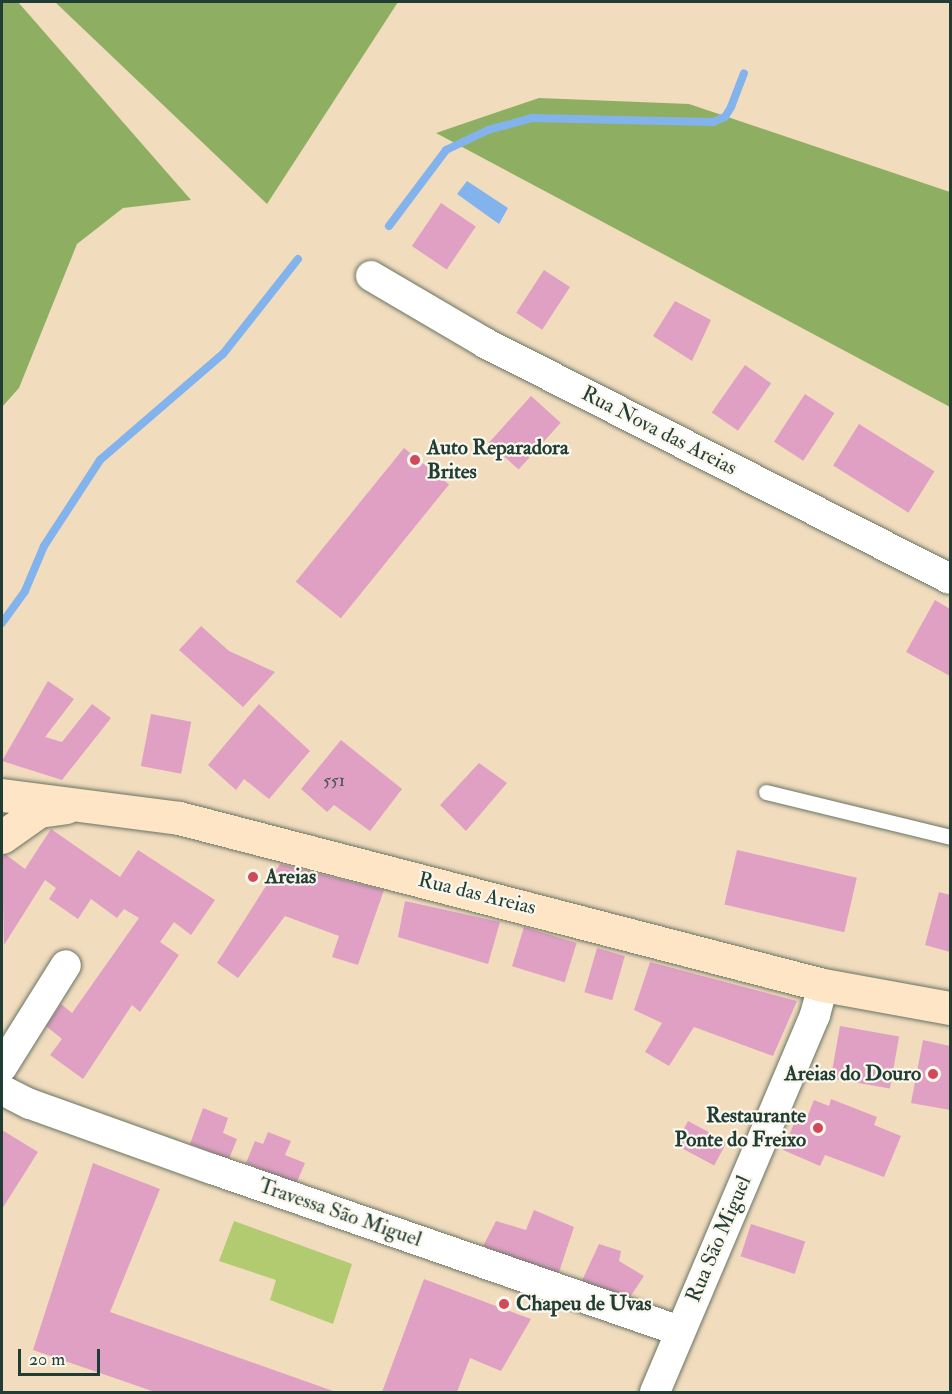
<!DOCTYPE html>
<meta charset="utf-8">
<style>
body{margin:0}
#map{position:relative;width:952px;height:1394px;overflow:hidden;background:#f2dcbe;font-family:"IM FELL Double Pica",serif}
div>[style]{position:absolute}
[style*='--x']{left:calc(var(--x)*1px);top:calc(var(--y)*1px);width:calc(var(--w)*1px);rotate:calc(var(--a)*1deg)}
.green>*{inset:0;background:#b3cb70}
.forest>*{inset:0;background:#8eaf62}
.water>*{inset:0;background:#82b3ed}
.stream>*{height:8px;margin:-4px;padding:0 4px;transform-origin:4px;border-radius:4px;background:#82b3ed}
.building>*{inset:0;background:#e0a0c4;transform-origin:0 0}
.roads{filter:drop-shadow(0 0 2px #697564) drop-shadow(0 0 2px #697564)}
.lane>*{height:15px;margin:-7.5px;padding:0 7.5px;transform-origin:7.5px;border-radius:7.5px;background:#fff}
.street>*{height:30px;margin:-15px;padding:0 15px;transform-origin:15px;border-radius:15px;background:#fff}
.secondary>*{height:33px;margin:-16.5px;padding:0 16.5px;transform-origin:16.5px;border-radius:16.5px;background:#fee5c5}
.dots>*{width:16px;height:16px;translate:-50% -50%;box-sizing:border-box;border:3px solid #fbf7ec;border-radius:50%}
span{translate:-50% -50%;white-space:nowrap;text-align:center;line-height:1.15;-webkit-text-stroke:4.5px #fbf7ec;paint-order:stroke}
.number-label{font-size:18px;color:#4f5658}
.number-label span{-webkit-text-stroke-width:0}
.street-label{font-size:21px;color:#1f3d34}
.poi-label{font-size:21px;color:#1f3d34;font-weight:700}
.left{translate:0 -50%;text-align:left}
.right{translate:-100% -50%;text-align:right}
.frame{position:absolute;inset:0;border:3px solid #1f3d34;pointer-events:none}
.scale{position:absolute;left:18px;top:1349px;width:82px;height:27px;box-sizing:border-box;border:3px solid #1f3d34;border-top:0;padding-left:8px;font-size:18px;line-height:21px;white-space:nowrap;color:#1f3d34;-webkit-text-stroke:4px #fbf7ec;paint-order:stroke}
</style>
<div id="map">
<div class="green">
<div style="clip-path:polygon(234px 1221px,352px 1264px,333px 1324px,270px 1300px,276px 1280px,219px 1261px)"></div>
</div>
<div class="forest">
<div style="clip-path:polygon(2px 2px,18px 2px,191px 200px,123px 208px,77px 244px,19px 388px,2px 407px)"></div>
<div style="clip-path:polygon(55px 2px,398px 2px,267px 204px)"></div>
<div style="clip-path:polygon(539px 98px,689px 104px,950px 192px,950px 407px,436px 133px)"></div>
</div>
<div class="water">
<div style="clip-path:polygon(467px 181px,508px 208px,499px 224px,457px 194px)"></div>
</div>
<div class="stream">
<div style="--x:389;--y:226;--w:95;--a:-53.1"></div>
<div style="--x:446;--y:150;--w:47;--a:-25.5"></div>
<div style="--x:488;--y:130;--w:46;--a:-15.3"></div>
<div style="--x:532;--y:118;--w:181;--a:1.3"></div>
<div style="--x:713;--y:122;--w:13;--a:-23"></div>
<div style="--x:725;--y:117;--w:12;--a:-59"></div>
<div style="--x:731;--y:107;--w:36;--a:-69"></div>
<div style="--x:2;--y:623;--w:39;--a:-54"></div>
<div style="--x:25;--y:591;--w:49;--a:-67.1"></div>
<div style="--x:44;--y:546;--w:103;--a:-56.9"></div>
<div style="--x:100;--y:460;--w:162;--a:-40.8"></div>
<div style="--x:223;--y:354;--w:121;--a:-51.7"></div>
</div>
<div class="building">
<div style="left:441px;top:203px;width:42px;height:52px;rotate:34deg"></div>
<div style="left:544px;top:270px;width:31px;height:51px;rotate:33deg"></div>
<div style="clip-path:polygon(675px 301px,711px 320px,692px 361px,653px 336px)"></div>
<div style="left:745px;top:365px;width:32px;height:58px;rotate:35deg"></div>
<div style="left:805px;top:394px;width:35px;height:57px;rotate:33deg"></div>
<div style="left:531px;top:396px;width:40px;height:63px;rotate:42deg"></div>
<div style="left:859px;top:424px;width:89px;height:49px;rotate:32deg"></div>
<div style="left:404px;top:448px;width:58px;height:172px;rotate:39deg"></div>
<div style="clip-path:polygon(935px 600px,950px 609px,950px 676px,906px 652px)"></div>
<div style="clip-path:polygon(201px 626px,229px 651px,275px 672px,243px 707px,179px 650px)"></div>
<div style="clip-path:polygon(48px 681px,74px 699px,45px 737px,62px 742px,92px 704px,111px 718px,62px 780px,2px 761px)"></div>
<div style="clip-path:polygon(259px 704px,310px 751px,269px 799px,244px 779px,236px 790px,208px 765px)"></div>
<div style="left:151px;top:714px;width:41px;height:53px;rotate:11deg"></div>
<div style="clip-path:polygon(341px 740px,402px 789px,370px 831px,334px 805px,327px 812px,301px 789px)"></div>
<div style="clip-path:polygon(479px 763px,507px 783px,466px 831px,440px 805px)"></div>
<div style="clip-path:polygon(51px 829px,120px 877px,138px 850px,215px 900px,191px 935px,174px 922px,160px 942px,179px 955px,140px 1012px,132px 1005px,83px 1079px,50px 1055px,62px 1039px,46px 1026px,61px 1004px,72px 1013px,139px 918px,124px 909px,117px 918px,91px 899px,78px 919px,49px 899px,56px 888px,45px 880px,4px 945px,2px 858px,5px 854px,25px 869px)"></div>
<div style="left:737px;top:850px;width:123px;height:56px;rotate:13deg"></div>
<div style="clip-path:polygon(280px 864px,384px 890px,358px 965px,332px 957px,339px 936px,285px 916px,238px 978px,217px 963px)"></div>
<div style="clip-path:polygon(939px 892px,950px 895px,950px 952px,925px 945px)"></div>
<div style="clip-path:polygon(405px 901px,500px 922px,488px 964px,398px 937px)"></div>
<div style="left:524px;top:927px;width:55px;height:41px;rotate:17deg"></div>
<div style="left:597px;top:948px;width:29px;height:46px;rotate:16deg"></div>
<div style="clip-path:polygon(650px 962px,797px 1001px,773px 1056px,694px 1027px,669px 1066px,645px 1052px,662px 1023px,634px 1010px)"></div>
<div style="left:840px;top:1026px;width:60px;height:53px;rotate:10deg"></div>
<div style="clip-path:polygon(923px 1040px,950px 1046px,950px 1110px,911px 1103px)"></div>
<div style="clip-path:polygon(831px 1099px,877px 1117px,874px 1125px,901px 1136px,884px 1177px,825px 1155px,820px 1166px,783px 1150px,795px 1121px,804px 1125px,814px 1100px,829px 1106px)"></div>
<div style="clip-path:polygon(203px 1108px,228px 1118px,223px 1133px,237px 1139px,229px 1159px,190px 1144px)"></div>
<div style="left:688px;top:1121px;width:44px;height:27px;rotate:28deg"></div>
<div style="clip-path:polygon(2px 1130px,38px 1152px,2px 1209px)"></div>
<div style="clip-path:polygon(268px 1132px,291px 1141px,285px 1155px,305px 1163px,296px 1184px,246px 1163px,255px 1141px,263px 1144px)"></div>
<div style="clip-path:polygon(93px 1163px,160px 1189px,110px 1312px,336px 1392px,155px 1392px,33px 1350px)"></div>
<div style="clip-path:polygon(534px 1210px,574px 1227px,558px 1275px,483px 1246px,496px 1221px,526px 1230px)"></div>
<div style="left:751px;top:1224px;width:57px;height:34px;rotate:18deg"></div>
<div style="clip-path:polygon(599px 1244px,621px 1251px,619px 1261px,644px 1276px,628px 1300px,579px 1287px)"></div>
<div style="clip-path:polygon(424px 1279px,531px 1319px,501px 1371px,470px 1358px,457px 1392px,382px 1392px)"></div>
</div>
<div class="roads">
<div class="lane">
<div style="--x:766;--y:792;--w:189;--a:13.7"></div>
</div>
<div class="street">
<div style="--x:371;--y:276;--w:132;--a:30.4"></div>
<div style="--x:485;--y:343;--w:521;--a:26.91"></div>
<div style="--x:2;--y:1067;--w:120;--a:-57.9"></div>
<div style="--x:2;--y:1090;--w:31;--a:27"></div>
<div style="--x:30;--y:1104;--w:193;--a:19.7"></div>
<div style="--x:212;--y:1169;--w:495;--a:19.1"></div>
<div style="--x:655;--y:1392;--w:410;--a:-67"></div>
<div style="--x:815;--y:1015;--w:31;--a:-75"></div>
</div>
<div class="secondary">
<div style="--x:2;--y:795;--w:178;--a:7.4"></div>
<div style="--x:179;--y:818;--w:665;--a:14.54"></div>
<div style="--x:823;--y:985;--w:129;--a:10.3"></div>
<div style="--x:2;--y:837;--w:45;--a:-35.1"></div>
<div style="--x:39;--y:811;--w:27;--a:-8"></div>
</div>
</div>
<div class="dots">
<div style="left:415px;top:460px;background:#d1495b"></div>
<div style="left:253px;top:877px;background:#d1495b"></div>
<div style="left:933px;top:1074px;background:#d1495b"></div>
<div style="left:818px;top:1128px;background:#d1495b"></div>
<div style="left:504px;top:1304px;background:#d1495b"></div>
</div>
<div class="number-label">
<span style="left:334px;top:781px">551</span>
</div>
<div class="street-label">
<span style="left:659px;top:431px;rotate:27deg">Rua Nova das Areias</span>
<span style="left:477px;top:894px;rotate:14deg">Rua das Areias</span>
<span style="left:340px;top:1213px;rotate:19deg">Travessa São Miguel</span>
<span style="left:719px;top:1239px;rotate:-67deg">Rua São Miguel</span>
</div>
<div class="poi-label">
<span class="left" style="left:427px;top:460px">Auto Reparadora<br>Brites</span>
<span class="left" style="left:265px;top:877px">Areias</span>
<span class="right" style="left:921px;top:1074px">Areias do Douro</span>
<span class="right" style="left:806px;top:1128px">Restaurante<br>Ponte do Freixo</span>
<span class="left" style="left:516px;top:1304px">Chapeu de Uvas</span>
</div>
<div class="frame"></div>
<div class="scale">20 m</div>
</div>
